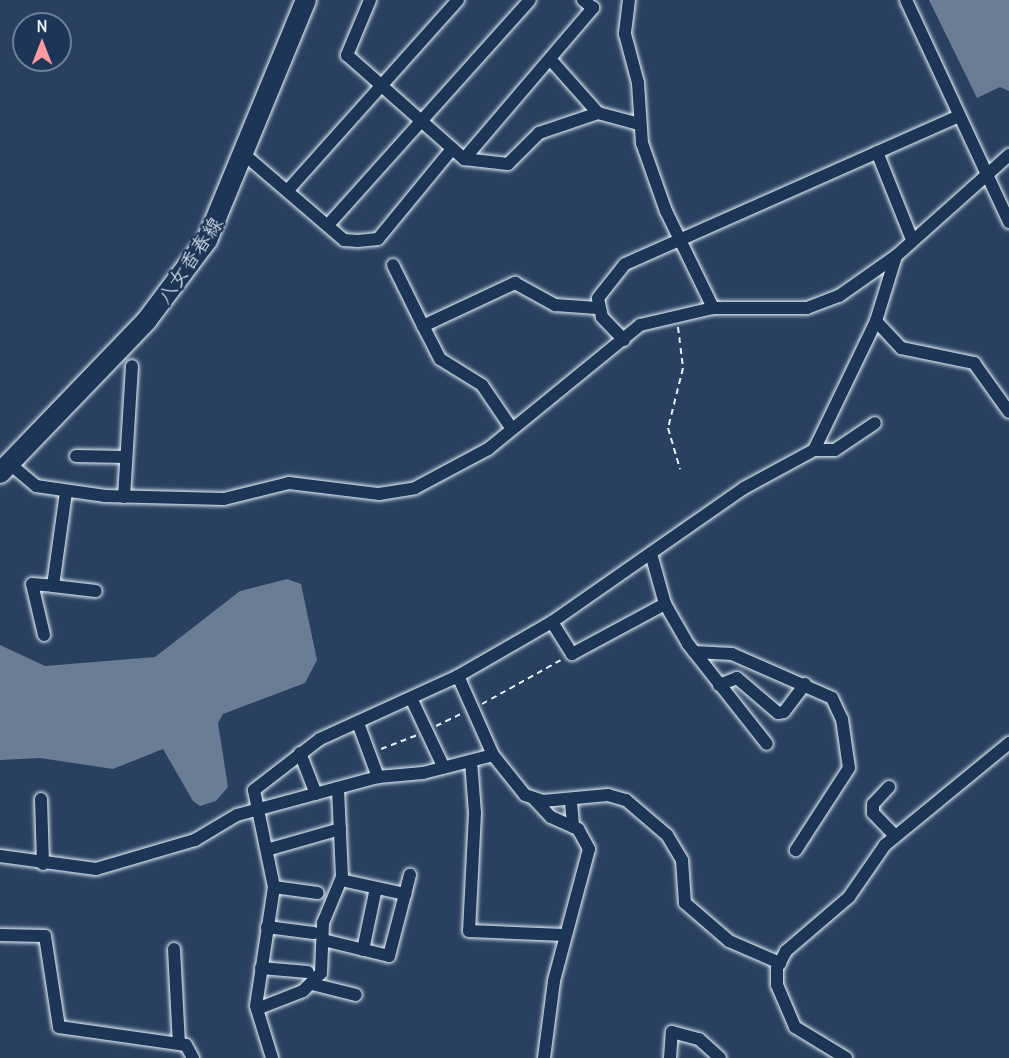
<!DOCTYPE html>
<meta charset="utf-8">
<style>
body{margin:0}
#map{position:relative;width:1009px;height:1058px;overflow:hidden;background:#294061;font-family:Delius,"Klee One",sans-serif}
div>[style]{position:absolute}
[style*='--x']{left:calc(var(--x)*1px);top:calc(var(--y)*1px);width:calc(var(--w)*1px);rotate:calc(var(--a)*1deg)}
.water>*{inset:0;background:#6b7c95}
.path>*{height:2px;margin-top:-1px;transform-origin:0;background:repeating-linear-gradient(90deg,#e8f1f8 0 6px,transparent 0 10.5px)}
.roads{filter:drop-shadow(0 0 2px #e8f1f8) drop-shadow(0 0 2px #e8f1f8)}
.street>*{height:12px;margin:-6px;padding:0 6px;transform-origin:6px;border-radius:6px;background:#1d3557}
.primary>*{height:20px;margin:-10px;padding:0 10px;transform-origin:10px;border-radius:10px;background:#1d3557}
span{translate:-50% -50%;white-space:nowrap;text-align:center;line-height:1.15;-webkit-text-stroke:5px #1d3557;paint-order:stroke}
.street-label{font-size:20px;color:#e8f1f8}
.north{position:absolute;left:12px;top:12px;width:60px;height:60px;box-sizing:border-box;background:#1d3557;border:2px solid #6e8097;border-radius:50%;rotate:0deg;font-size:16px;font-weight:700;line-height:24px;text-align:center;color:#e8f1f8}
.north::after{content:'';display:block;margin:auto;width:21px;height:27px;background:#ff9aa2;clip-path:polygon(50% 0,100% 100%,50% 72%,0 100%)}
</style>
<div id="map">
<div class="water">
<div style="clip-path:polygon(929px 0,1009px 0,1009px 91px,1000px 87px,977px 98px)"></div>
<div style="clip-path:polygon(287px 579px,301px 584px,317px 660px,305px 683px,223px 714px,218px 723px,228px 787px,216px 801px,200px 806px,193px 801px,163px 749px,113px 769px,40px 758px,0 760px,0 645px,45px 666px,155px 657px,240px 591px)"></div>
</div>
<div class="path">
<div style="--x:678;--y:327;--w:41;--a:83"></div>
<div style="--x:683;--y:368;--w:62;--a:104"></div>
<div style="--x:668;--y:428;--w:43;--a:73.7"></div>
<div style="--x:482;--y:704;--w:90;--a:-29.1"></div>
<div style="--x:436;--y:726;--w:30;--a:-26"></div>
<div style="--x:381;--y:749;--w:39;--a:-21"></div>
</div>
<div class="roads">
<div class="street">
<div style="--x:370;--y:0;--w:60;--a:112.7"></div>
<div style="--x:347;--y:55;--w:157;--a:41.6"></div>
<div style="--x:464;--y:159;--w:44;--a:6.5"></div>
<div style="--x:508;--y:164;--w:44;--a:-45"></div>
<div style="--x:539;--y:133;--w:62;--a:-18.7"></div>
<div style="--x:598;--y:113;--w:42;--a:15"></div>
<div style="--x:629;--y:0;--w:34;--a:97"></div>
<div style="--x:625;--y:34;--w:51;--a:75.1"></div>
<div style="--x:638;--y:83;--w:60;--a:86.2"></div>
<div style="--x:642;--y:143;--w:72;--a:70.6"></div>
<div style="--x:666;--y:211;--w:108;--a:64.1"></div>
<div style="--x:906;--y:0;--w:245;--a:65.1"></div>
<div style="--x:550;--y:59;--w:72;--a:48.4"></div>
<div style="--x:877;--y:152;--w:92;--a:68.2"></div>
<div style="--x:246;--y:156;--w:129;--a:40.6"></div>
<div style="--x:344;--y:240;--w:14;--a:4"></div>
<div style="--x:358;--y:241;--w:20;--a:-6"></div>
<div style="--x:378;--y:239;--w:117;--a:-50.6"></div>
<div style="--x:464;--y:159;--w:199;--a:-49.5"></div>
<div style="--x:593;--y:8;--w:13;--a:-141"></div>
<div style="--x:288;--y:190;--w:255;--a:-48.2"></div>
<div style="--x:328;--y:225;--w:302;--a:-48.1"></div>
<div style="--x:393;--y:265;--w:68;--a:63.8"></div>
<div style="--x:876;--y:321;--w:37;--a:47"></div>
<div style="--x:901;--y:348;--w:75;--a:11.6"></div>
<div style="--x:974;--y:363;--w:60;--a:54.5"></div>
<div style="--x:624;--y:340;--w:32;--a:-134"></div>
<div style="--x:602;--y:317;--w:19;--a:-102"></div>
<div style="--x:598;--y:298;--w:43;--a:-51.5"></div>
<div style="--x:625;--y:264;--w:365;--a:-23.9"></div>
<div style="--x:512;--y:429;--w:53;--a:-124.3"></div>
<div style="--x:482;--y:385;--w:49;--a:-148.2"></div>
<div style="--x:440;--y:359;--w:37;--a:-117"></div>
<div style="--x:423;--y:326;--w:102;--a:-25.1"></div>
<div style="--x:515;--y:283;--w:46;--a:28.8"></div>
<div style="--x:555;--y:305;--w:42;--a:4.1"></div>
<div style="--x:814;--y:450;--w:21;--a:0"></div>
<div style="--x:835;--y:450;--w:48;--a:-34"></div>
<div style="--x:76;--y:456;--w:50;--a:1.1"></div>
<div style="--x:10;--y:464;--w:34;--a:40"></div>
<div style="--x:36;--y:486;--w:70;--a:8.2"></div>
<div style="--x:105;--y:496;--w:119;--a:1.4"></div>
<div style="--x:224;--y:499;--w:67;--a:-13.8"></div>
<div style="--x:289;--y:483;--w:91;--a:7"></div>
<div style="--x:379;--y:494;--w:36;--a:-9"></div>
<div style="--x:415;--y:488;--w:83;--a:-28.1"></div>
<div style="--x:488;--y:449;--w:196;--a:-39.2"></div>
<div style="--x:640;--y:325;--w:75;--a:-13.1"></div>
<div style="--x:713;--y:308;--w:94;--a:0"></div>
<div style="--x:807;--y:308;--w:34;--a:-21"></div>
<div style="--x:839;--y:296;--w:70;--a:-35.1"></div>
<div style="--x:896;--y:256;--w:152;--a:-41.8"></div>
<div style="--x:66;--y:492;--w:95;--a:97.9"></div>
<div style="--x:53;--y:586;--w:43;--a:6.6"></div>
<div style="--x:124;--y:497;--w:131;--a:-86.5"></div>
<div style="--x:665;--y:604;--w:46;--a:60.1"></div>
<div style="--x:688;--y:644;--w:127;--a:51.7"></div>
<div style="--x:552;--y:622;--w:38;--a:58"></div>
<div style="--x:572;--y:654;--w:106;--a:-28.3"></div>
<div style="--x:665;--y:604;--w:49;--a:-105.5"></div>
<div style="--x:44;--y:635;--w:52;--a:-103.2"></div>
<div style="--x:32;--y:584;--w:21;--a:5"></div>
<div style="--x:694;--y:652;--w:38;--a:3"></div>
<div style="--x:732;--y:654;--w:109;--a:23.7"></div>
<div style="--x:832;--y:698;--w:23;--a:65"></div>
<div style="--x:842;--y:719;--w:49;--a:81.9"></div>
<div style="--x:849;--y:768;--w:98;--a:122.9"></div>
<div style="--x:458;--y:676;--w:86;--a:66.1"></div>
<div style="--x:493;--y:755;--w:51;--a:51.3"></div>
<div style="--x:525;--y:795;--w:19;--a:18"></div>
<div style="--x:543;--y:801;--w:65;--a:-5.3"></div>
<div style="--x:608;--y:795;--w:19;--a:16"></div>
<div style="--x:626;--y:800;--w:54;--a:40.5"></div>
<div style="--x:667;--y:835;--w:29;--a:59"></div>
<div style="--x:682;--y:860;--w:43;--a:86"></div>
<div style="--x:685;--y:903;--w:58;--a:40.8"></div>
<div style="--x:729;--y:941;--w:56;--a:23.3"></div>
<div style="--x:719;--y:685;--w:19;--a:-21"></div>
<div style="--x:737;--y:678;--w:54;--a:40.5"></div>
<div style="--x:778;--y:713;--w:6;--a:-9"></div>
<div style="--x:784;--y:712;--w:35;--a:-53"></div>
<div style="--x:411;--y:698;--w:77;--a:64.8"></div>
<div style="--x:358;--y:723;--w:58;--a:69.7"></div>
<div style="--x:300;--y:753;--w:44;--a:68.7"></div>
<div style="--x:471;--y:761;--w:52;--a:85.6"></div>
<div style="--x:475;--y:813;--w:118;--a:92.9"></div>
<div style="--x:469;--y:931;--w:95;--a:2.4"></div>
<div style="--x:889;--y:787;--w:23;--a:133"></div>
<div style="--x:873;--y:804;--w:9;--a:90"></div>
<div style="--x:873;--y:813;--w:32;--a:46"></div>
<div style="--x:533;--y:798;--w:26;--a:47"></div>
<div style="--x:551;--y:817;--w:30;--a:24"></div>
<div style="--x:578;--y:829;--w:23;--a:61"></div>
<div style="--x:589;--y:849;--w:137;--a:104.9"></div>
<div style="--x:554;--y:981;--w:78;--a:97.4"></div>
<div style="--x:41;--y:799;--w:65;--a:88.2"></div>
<div style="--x:571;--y:802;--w:25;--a:85"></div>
<div style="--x:270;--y:849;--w:73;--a:-15.9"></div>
<div style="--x:0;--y:856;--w:97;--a:7.7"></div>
<div style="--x:96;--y:869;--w:103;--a:-16.3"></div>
<div style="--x:195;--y:840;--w:49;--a:-30.8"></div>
<div style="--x:237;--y:815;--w:146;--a:-15.1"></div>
<div style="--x:378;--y:777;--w:45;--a:-5.1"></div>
<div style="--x:423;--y:773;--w:72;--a:-14.4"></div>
<div style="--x:341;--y:880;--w:66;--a:12.3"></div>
<div style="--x:274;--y:887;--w:44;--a:7.8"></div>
<div style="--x:267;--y:927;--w:47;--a:7.3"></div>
<div style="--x:0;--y:935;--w:45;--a:1.3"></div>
<div style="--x:45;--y:936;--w:92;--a:81.3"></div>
<div style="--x:59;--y:1027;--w:128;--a:8.1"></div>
<div style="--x:186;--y:1045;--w:15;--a:62"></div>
<div style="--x:323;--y:940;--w:68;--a:13.6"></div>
<div style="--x:389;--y:956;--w:84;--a:-75.5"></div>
<div style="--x:174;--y:949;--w:95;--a:87"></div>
<div style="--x:363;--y:950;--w:63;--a:-78.2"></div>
<div style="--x:261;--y:968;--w:47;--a:4.9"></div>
<div style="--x:312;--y:984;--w:45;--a:14"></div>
<div style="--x:257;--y:1009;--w:49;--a:-21.4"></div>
<div style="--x:303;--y:991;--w:25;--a:-45"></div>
<div style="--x:321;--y:973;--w:50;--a:-87.7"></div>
<div style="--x:323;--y:923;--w:50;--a:-67.6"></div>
<div style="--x:342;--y:877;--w:89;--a:-92.6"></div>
<div style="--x:272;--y:1058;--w:54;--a:-107.1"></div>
<div style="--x:256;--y:1006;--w:120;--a:-81.4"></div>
<div style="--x:274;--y:887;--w:99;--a:-101.7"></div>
<div style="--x:254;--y:790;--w:83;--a:-37.7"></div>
<div style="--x:320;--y:739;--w:152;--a:-24.5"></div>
<div style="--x:458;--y:676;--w:108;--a:-29.9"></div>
<div style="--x:552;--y:622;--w:234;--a:-34.9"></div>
<div style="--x:744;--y:488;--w:80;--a:-28.5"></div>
<div style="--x:814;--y:450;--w:143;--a:-64.3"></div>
<div style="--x:876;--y:321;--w:68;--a:-72.9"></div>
<div style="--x:670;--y:1058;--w:26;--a:-86"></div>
<div style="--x:672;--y:1032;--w:28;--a:15"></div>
<div style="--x:699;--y:1039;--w:28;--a:42"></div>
<div style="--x:846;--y:1058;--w:60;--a:-148.7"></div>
<div style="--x:795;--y:1027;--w:46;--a:-113.2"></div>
<div style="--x:777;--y:985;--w:17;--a:-90"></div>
<div style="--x:777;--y:968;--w:19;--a:-62"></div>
<div style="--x:786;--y:951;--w:83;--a:-40.6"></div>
<div style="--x:849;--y:897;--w:63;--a:-55.3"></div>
<div style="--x:885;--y:845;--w:161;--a:-39.4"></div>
</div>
<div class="primary">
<div style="--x:0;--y:473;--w:212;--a:-46.1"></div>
<div style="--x:147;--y:320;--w:100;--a:-53.1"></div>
<div style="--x:207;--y:240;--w:260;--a:-67.6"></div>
</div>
</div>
<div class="street-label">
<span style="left:189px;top:260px;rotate:-56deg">八女香春線</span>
</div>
<div class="north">N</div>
</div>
